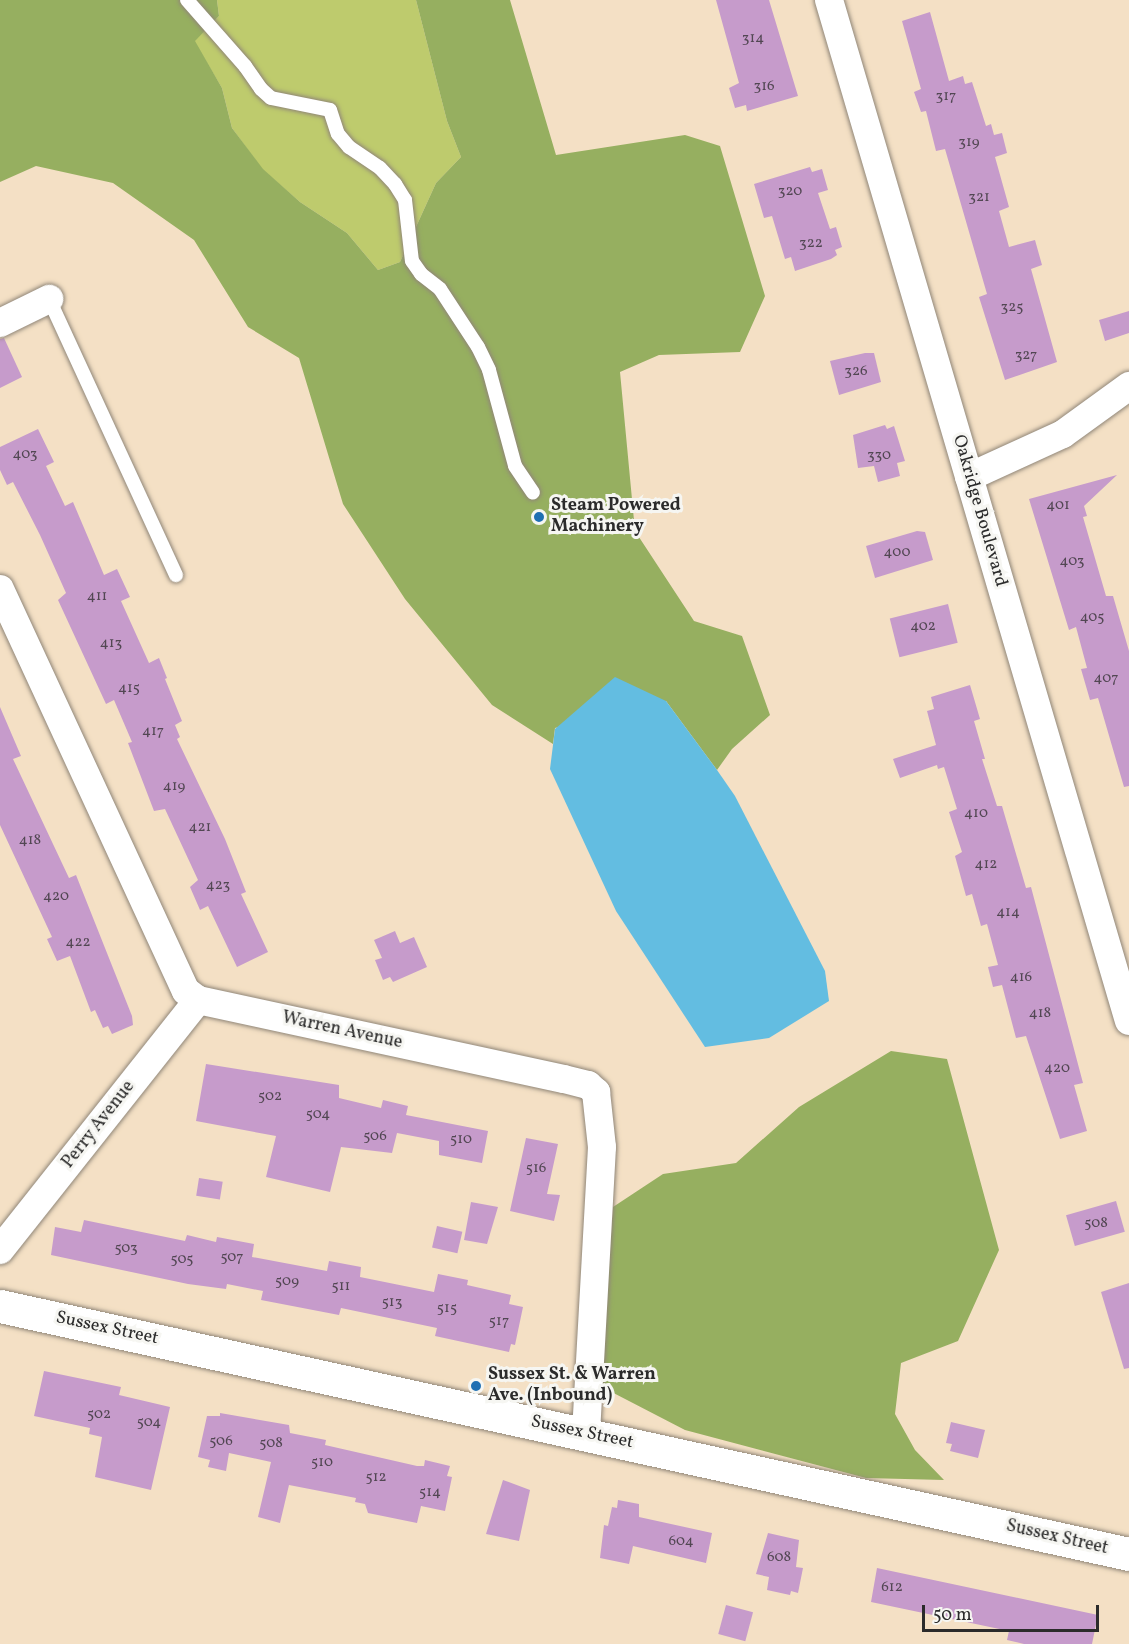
<!DOCTYPE html>
<style>
body{margin:0}
#map{position:relative;width:1129px;height:1644px;overflow:hidden;background:#f4e0c5;font-family:Vollkorn,serif}
div>[style]{position:absolute}
[style*='--x']{left:calc(var(--x)*1px);top:calc(var(--y)*1px);width:calc(var(--w)*1px);rotate:calc(var(--a)*1deg)}
.green>*{inset:0;background:#becb6d}
.forest>*{inset:0;background:#96af60}
.water>*{inset:0;background:#63bde1}
.building>*{inset:0;background:#c69bcb;transform-origin:0 0}
.roads{filter:drop-shadow(0 0 2px #908678) drop-shadow(0 0 2px #908678)}
.service>*{height:14px;margin:-7px;padding:0 7px;transform-origin:7px;border-radius:7px;background:#fff}
.minor>*{height:28px;margin:-14px;padding:0 14px;transform-origin:14px;border-radius:14px;background:#fff}
.tertiary>*{height:33px;margin:-16.5px;padding:0 16.5px;transform-origin:16.5px;border-radius:16.5px;background:#fff}
.dots>*{width:16px;height:16px;translate:-50% -50%;box-sizing:border-box;border:3px solid #f6f6f2;border-radius:50%}
span{translate:-50% -50%;white-space:nowrap;text-align:center;line-height:1.15;-webkit-text-stroke:6px #f6f6f2;paint-order:stroke}
.number-label{font-size:15px;color:#524753}
.number-label span{-webkit-text-stroke-width:0}
.poi-label{font-size:18px;color:#2b2b2b;font-weight:700}
.left{translate:0 -50%;text-align:left}
.street-label{font-size:18px;color:#2b2b2b}
.scale{position:absolute;left:922px;top:1605px;width:177px;height:27px;box-sizing:border-box;border:3px solid #2b2b2b;border-top:0;padding-left:8px;font-size:18px;line-height:21px;white-space:nowrap;color:#2b2b2b;-webkit-text-stroke:4px #f6f6f2;paint-order:stroke}
</style>
<div id="map">
<div class="green">
<div style="clip-path:polygon(217px 0,416px 0,447px 121px,461px 157px,436px 183px,400px 262px,378px 270px,347px 233px,300px 202px,262px 169px,232px 128px,222px 88px,194px 41px,219px 16px)"></div>
</div>
<div class="forest">
<div style="clip-path:polygon(0 0,217px 0,219px 16px,195px 41px,222px 88px,232px 128px,263px 169px,300px 202px,347px 233px,378px 270px,400px 262px,436px 183px,461px 157px,447px 121px,416px 0,510px 0,556px 155px,685px 135px,720px 146px,765px 296px,740px 352px,659px 355px,620px 372px,635px 531px,694px 621px,742px 636px,770px 715px,732px 749px,717px 770px,666px 701px,555px 728px,553px 744px,492px 705px,405px 599px,343px 504px,299px 358px,248px 327px,194px 240px,113px 183px,36px 166px,0 182px)"></div>
<div style="clip-path:polygon(891px 1051px,947px 1059px,999px 1250px,958px 1341px,901px 1363px,895px 1414px,915px 1450px,944px 1480px,866px 1478px,685px 1430px,600px 1386px,613px 1207px,663px 1174px,736px 1163px,799px 1107px)"></div>
</div>
<div class="water">
<div style="clip-path:polygon(615px 677px,666px 701px,717px 770px,735px 796px,825px 971px,829px 1001px,769px 1038px,705px 1047px,616px 911px,550px 769px,555px 729px)"></div>
</div>
<div class="building">
<div style="clip-path:polygon(716px 0,769px 0,798px 96px,747px 111px,746px 105px,735px 108px,729px 88px,739px 83px)"></div>
<div style="clip-path:polygon(930px 12px,949px 81px,963px 76px,965px 84px,972px 82px,986px 126px,991px 124px,994px 135px,1002px 133px,1007px 153px,995px 157px,1009px 207px,999px 211px,1009px 247px,1035px 240px,1042px 265px,1031px 269px,1057px 362px,1005px 380px,979px 297px,987px 294px,945px 149px,936px 151px,926px 111px,921px 112px,914px 92px,921px 89px,902px 21px)"></div>
<div style="clip-path:polygon(810px 167px,812px 172px,822px 169px,828px 190px,818px 193px,830px 229px,836px 227px,842px 247px,835px 250px,837px 255px,831px 259px,795px 271px,791px 257px,785px 259px,772px 216px,764px 218px,754px 184px)"></div>
<div style="clip-path:polygon(1129px 311px,1129px 333px,1105px 341px,1099px 320px)"></div>
<div style="clip-path:polygon(4px 338px,22px 377px,0 388px,0 339px)"></div>
<div style="clip-path:polygon(865px 353px,874px 353px,881px 382px,839px 395px,830px 361px)"></div>
<div style="clip-path:polygon(885px 425px,887px 429px,894px 426px,905px 461px,897px 463px,900px 476px,878px 482px,874px 466px,858px 468px,853px 435px)"></div>
<div style="clip-path:polygon(38px 429px,54px 462px,46px 466px,65px 506px,73px 502px,104px 575px,117px 569px,130px 597px,121px 601px,149px 663px,159px 658px,167px 678px,165px 679px,182px 721px,175px 725px,180px 737px,177px 739px,225px 839px,246px 892px,241px 894px,268px 952px,237px 967px,208px 906px,200px 910px,190px 887px,198px 880px,165px 809px,154px 811px,128px 743px,132px 742px,114px 700px,106px 704px,58px 600px,66px 593px,40px 535px,13px 482px,7px 485px,0 470px,0 447px)"></div>
<div style="clip-path:polygon(1117px 475px,1084px 506px,1087px 516px,1083px 517px,1106px 596px,1113px 596px,1129px 651px,1129px 786px,1124px 787px,1098px 698px,1090px 700px,1081px 669px,1087px 668px,1076px 627px,1069px 630px,1029px 499px)"></div>
<div style="clip-path:polygon(917px 531px,925px 532px,933px 560px,875px 578px,866px 546px)"></div>
<div style="left:948px;top:604px;width:40px;height:60px;rotate:76deg"></div>
<div style="clip-path:polygon(970px 685px,980px 719px,974px 721px,985px 759px,982px 759px,997px 806px,1002px 806px,1026px 888px,1031px 887px,1083px 1083px,1074px 1085px,1087px 1131px,1060px 1139px,1026px 1036px,1016px 1038px,1002px 985px,993px 987px,988px 967px,998px 965px,987px 924px,981px 926px,972px 894px,966px 896px,955px 856px,962px 852px,949px 812px,957px 809px,944px 767px,938px 769px,937px 765px,900px 778px,893px 759px,936px 745px,927px 711px,934px 709px,931px 697px)"></div>
<div style="clip-path:polygon(0 707px,21px 756px,13px 759px,69px 878px,76px 875px,132px 1016px,133px 1025px,112px 1034px,108px 1026px,103px 1028px,95px 1010px,91px 1012px,70px 956px,57px 961px,47px 939px,52px 937px,0 825px)"></div>
<div style="clip-path:polygon(395px 931px,400px 943px,414px 937px,427px 967px,393px 982px,390px 977px,383px 980px,375px 960px,382px 958px,374px 940px)"></div>
<div style="clip-path:polygon(206px 1064px,339px 1085px,339px 1098px,381px 1108px,383px 1100px,408px 1106px,406px 1115px,488px 1131px,482px 1163px,439px 1155px,439px 1141px,397px 1133px,392px 1153px,341px 1147px,330px 1192px,266px 1177px,276px 1136px,196px 1121px)"></div>
<div style="clip-path:polygon(526px 1138px,558px 1144px,547px 1194px,560px 1195px,554px 1221px,510px 1211px)"></div>
<div style="left:199px;top:1178px;width:24px;height:18px;rotate:9deg"></div>
<div style="left:1116px;top:1201px;width:32px;height:52px;rotate:74deg"></div>
<div style="clip-path:polygon(471px 1202px,498px 1207px,487px 1244px,464px 1240px)"></div>
<div style="clip-path:polygon(84px 1220px,185px 1241px,187px 1235px,216px 1242px,217px 1237px,254px 1244px,252px 1257px,327px 1271px,329px 1261px,361px 1267px,360px 1277px,434px 1292px,438px 1274px,468px 1280px,467px 1285px,511px 1295px,509px 1304px,523px 1307px,515px 1345px,511px 1344px,509px 1352px,435px 1336px,437px 1328px,341px 1308px,339px 1315px,261px 1300px,263px 1291px,227px 1284px,226px 1289px,188px 1284px,51px 1255px,55px 1227px,81px 1232px)"></div>
<div style="left:437px;top:1226px;width:26px;height:22px;rotate:13deg"></div>
<div style="clip-path:polygon(1129px 1283px,1129px 1368px,1124px 1369px,1101px 1292px)"></div>
<div style="clip-path:polygon(44px 1371px,121px 1387px,119px 1395px,170px 1407px,151px 1490px,95px 1477px,102px 1437px,89px 1434px,90px 1428px,34px 1416px)"></div>
<div style="clip-path:polygon(220px 1413px,289px 1425px,290px 1433px,326px 1440px,325px 1445px,417px 1466px,424px 1466px,425px 1460px,450px 1466px,447px 1476px,452px 1477px,445px 1511px,421px 1506px,417px 1523px,368px 1513px,365px 1504px,355px 1502px,356px 1498px,289px 1485px,280px 1523px,258px 1517px,271px 1462px,229px 1453px,226px 1471px,208px 1467px,210px 1460px,198px 1457px,207px 1416px,220px 1416px)"></div>
<div style="clip-path:polygon(951px 1422px,985px 1430px,978px 1458px,950px 1451px,952px 1444px,946px 1443px)"></div>
<div style="clip-path:polygon(503px 1480px,530px 1490px,519px 1541px,486px 1534px)"></div>
<div style="clip-path:polygon(618px 1500px,639px 1504px,639px 1517px,712px 1533px,706px 1563px,633px 1546px,629px 1564px,600px 1558px,604px 1525px,608px 1526px,612px 1507px,617px 1508px)"></div>
<div style="clip-path:polygon(768px 1533px,799px 1540px,796px 1567px,803px 1568px,798px 1593px,791px 1591px,790px 1595px,767px 1590px,769px 1577px,756px 1574px)"></div>
<div style="clip-path:polygon(877px 1568px,1098px 1615px,1092px 1644px,1024px 1644px,1007px 1640px,1009px 1631px,871px 1602px)"></div>
<div style="left:726px;top:1605px;width:28px;height:30px;rotate:15deg"></div>
</div>
<div class="roads">
<div class="service">
<div style="--x:187;--y:0;--w:88;--a:48.7"></div>
<div style="--x:245;--y:66;--w:28;--a:55"></div>
<div style="--x:261;--y:89;--w:13;--a:42"></div>
<div style="--x:271;--y:98;--w:60;--a:11.5"></div>
<div style="--x:330;--y:110;--w:25;--a:72"></div>
<div style="--x:338;--y:134;--w:17;--a:50"></div>
<div style="--x:349;--y:147;--w:37;--a:34"></div>
<div style="--x:380;--y:168;--w:22;--a:47"></div>
<div style="--x:395;--y:184;--w:19;--a:58"></div>
<div style="--x:405;--y:200;--w:61;--a:83.5"></div>
<div style="--x:412;--y:261;--w:16;--a:55"></div>
<div style="--x:421;--y:274;--w:24;--a:38"></div>
<div style="--x:440;--y:289;--w:69;--a:56.8"></div>
<div style="--x:478;--y:347;--w:25;--a:64"></div>
<div style="--x:489;--y:370;--w:99;--a:74.8"></div>
<div style="--x:515;--y:466;--w:32;--a:56"></div>
<div style="--x:49;--y:299;--w:304;--a:65.3"></div>
</div>
<div class="minor">
<div style="--x:829;--y:0;--w:1064;--a:73.63"></div>
<div style="--x:0;--y:323;--w:55;--a:-26.1"></div>
<div style="--x:969;--y:477;--w:103;--a:-24.6"></div>
<div style="--x:1063;--y:434;--w:82;--a:-36"></div>
<div style="--x:0;--y:589;--w:443;--a:65.2"></div>
<div style="--x:186;--y:991;--w:15;--a:37"></div>
<div style="--x:198;--y:1000;--w:374;--a:12.2"></div>
<div style="--x:564;--y:1079;--w:25;--a:14"></div>
<div style="--x:588;--y:1085;--w:11;--a:41"></div>
<div style="--x:596;--y:1092;--w:55;--a:83.8"></div>
<div style="--x:602;--y:1147;--w:287;--a:93.2"></div>
<div style="--x:0;--y:1250;--w:319;--a:-51.6"></div>
</div>
<div class="tertiary">
<div style="--x:0;--y:1306;--w:1156;--a:12.39"></div>
</div>
</div>
<div class="dots">
<div style="left:539px;top:517px;background:#1f6fb2"></div>
<div style="left:476px;top:1386px;background:#1f6fb2"></div>
</div>
<div class="number-label">
<span style="left:753px;top:39px">314</span>
<span style="left:764px;top:87px">316</span>
<span style="left:946px;top:97px">317</span>
<span style="left:969px;top:143px">319</span>
<span style="left:790px;top:192px">320</span>
<span style="left:979px;top:198px">321</span>
<span style="left:811px;top:244px">322</span>
<span style="left:1012px;top:308px">325</span>
<span style="left:1026px;top:356px">327</span>
<span style="left:856px;top:372px">326</span>
<span style="left:25px;top:455px">403</span>
<span style="left:879px;top:456px">330</span>
<span style="left:1058px;top:506px">401</span>
<span style="left:897px;top:553px">400</span>
<span style="left:1072px;top:562px">403</span>
<span style="left:97px;top:597px">411</span>
<span style="left:1092px;top:618px">405</span>
<span style="left:923px;top:627px">402</span>
<span style="left:111px;top:644px">413</span>
<span style="left:1106px;top:679px">407</span>
<span style="left:129px;top:689px">415</span>
<span style="left:153px;top:732px">417</span>
<span style="left:174px;top:787px">419</span>
<span style="left:976px;top:814px">410</span>
<span style="left:200px;top:828px">421</span>
<span style="left:30px;top:841px">418</span>
<span style="left:986px;top:865px">412</span>
<span style="left:218px;top:886px">423</span>
<span style="left:56px;top:897px">420</span>
<span style="left:1008px;top:913px">414</span>
<span style="left:78px;top:943px">422</span>
<span style="left:1021px;top:978px">416</span>
<span style="left:1040px;top:1014px">418</span>
<span style="left:1057px;top:1069px">420</span>
<span style="left:270px;top:1097px">502</span>
<span style="left:318px;top:1115px">504</span>
<span style="left:375px;top:1137px">506</span>
<span style="left:461px;top:1140px">510</span>
<span style="left:536px;top:1169px">516</span>
<span style="left:1096px;top:1224px">508</span>
<span style="left:126px;top:1249px">503</span>
<span style="left:232px;top:1258px">507</span>
<span style="left:182px;top:1260px">505</span>
<span style="left:287px;top:1282px">509</span>
<span style="left:341px;top:1287px">511</span>
<span style="left:392px;top:1303px">513</span>
<span style="left:447px;top:1309px">515</span>
<span style="left:499px;top:1322px">517</span>
<span style="left:99px;top:1415px">502</span>
<span style="left:149px;top:1423px">504</span>
<span style="left:221px;top:1442px">506</span>
<span style="left:271px;top:1444px">508</span>
<span style="left:322px;top:1463px">510</span>
<span style="left:376px;top:1478px">512</span>
<span style="left:430px;top:1493px">514</span>
<span style="left:681px;top:1542px">604</span>
<span style="left:779px;top:1558px">608</span>
<span style="left:892px;top:1588px">612</span>
</div>
<div class="poi-label">
<span class="left" style="left:551px;top:517px">Steam Powered<br>Machinery</span>
<span class="left" style="left:488px;top:1386px">Sussex St. &amp; Warren<br>Ave. (Inbound)</span>
</div>
<div class="street-label">
<span style="left:979px;top:511px;rotate:74deg">Oakridge Boulevard</span>
<span style="left:342px;top:1031px;rotate:12deg">Warren Avenue</span>
<span style="left:99px;top:1125px;rotate:-52deg">Perry Avenue</span>
<span style="left:107px;top:1329px;rotate:12deg">Sussex Street</span>
<span style="left:582px;top:1433px;rotate:12deg">Sussex Street</span>
<span style="left:1057px;top:1538px;rotate:13deg">Sussex Street</span>
</div>
<div class="scale">50 m</div>
</div>
